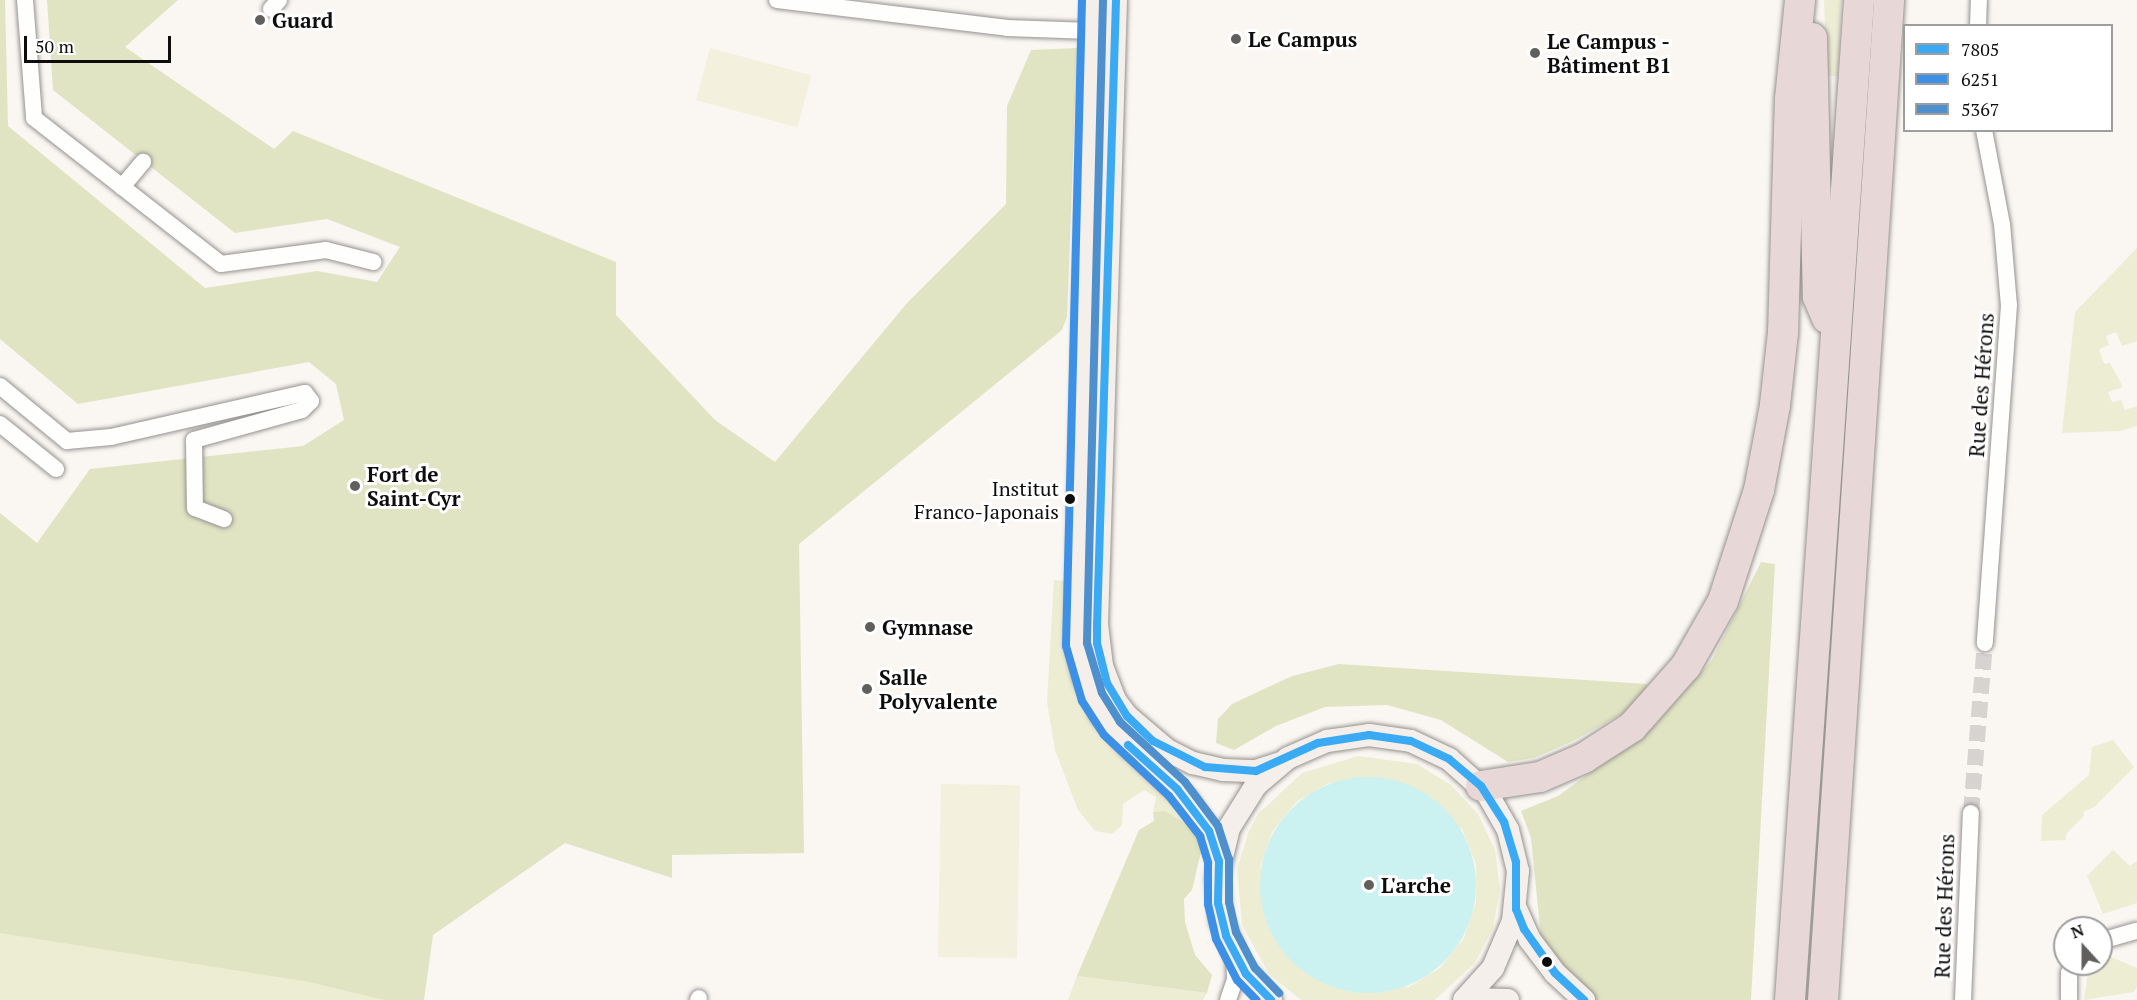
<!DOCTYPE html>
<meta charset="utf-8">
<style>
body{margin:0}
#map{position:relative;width:2137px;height:1000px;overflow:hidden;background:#faf6f2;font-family:"PT Serif",serif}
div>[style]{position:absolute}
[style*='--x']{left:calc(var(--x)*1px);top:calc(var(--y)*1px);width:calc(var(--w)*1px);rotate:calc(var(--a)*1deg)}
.green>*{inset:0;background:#ededd4}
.forest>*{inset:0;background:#e1e4c2}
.pitch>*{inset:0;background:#f3f0dd;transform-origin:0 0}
.water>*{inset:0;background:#cbf2f0}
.round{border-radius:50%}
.minor-tunnel>*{height:16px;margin-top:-8px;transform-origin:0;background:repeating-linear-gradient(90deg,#d6d3d0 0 16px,transparent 0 24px)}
.roads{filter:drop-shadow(0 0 2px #949290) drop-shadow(0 0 2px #949290)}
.minor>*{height:16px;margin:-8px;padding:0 8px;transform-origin:8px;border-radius:8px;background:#fefefd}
.secondary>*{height:22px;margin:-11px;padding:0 11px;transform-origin:11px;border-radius:11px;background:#f4efea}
.motorway>*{height:30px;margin:-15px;padding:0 15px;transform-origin:15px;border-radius:15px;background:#e7d8d7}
.bus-1>*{height:8px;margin:-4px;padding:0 4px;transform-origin:4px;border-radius:4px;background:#39aaf3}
.bus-2>*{height:8px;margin:-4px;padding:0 4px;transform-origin:4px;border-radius:4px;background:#3c91e6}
.bus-3>*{height:8px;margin:-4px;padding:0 4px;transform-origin:4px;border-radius:4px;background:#4d90cd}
.dots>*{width:16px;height:16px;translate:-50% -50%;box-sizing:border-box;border:3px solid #fff;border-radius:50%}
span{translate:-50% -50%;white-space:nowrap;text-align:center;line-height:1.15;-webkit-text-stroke:6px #fff;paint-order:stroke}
.bus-label{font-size:20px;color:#0d0d0d}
.right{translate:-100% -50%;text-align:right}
.poi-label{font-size:21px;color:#0d0d0d;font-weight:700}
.left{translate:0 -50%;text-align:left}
.street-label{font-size:21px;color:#0d0d0d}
.legend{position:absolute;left:1903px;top:24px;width:210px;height:108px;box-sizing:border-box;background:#fff;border:2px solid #9e9e9e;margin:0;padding:8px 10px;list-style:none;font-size:18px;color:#0d0d0d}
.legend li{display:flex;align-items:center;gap:12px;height:30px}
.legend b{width:30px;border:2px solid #9e9e9e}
.north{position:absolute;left:2053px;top:916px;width:60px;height:60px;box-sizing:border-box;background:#fff;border:2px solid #9e9e9e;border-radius:50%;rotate:339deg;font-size:16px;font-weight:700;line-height:24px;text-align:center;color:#0d0d0d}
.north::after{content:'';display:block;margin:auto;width:21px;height:27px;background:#605f5d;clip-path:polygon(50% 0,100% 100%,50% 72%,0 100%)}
.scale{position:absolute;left:24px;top:36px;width:147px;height:27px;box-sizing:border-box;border:3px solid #0d0d0d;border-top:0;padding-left:8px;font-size:18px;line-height:21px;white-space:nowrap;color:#0d0d0d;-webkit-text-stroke:4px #fff;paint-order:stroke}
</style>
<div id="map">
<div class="green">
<div style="clip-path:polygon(1824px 0,1841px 0,1838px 76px,1827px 76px)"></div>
<div style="clip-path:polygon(2137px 248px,2137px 341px,2122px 346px,2116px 332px,2106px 336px,2109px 345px,2099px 349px,2104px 364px,2110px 363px,2123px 387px,2108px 392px,2112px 402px,2121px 400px,2125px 410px,2137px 406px,2137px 426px,2121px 431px,2062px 433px,2075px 312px)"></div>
<div style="clip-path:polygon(1054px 580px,1068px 581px,1072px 671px,1091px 718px,1164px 789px,1202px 833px,1165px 811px,1153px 812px,1156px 797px,1144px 790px,1123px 804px,1122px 825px,1112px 834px,1095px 831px,1078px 810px,1055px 750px,1047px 702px)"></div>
<div style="clip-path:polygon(2113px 740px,2134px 767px,2094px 807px,2083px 812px,2084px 816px,2066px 834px,2066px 840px,2041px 841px,2042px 815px,2089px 775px,2092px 747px)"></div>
<div style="clip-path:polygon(evenodd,1358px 756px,1417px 764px,1451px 785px,1478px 814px,1495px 850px,1500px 889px,1493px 928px,1475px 963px,1435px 1000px,1301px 1000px,1269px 974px,1242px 925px,1237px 869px,1249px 831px,1258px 814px,1302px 773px,1358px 756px,1329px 783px,1462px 829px,1476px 864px,1476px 902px,1464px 938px,1440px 968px,1407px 988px,1260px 868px,1272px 832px,1296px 802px,1329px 783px)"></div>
<div style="clip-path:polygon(2113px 850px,2130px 866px,2137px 861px,2137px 903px,2103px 914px,2087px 876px)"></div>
<div style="clip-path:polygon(0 922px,317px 959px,403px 1000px,0 1000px)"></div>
<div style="clip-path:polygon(2109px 956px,2137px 968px,2137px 987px,2134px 992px,2084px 1000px,2088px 972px,2093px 964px,2101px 964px,2101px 957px)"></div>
<div style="clip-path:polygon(1077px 976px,1207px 993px,1203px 1000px,1068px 1000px)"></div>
</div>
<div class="forest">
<div style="clip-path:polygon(0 0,5px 0,8px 126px,205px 288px,317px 271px,377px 282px,400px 247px,327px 219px,235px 233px,53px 90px,47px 0,178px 0,125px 47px,274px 149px,293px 131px,616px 262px,616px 315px,715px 420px,775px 462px,907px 303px,1006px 204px,1007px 106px,1031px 50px,1077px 48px,1067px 317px,1062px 330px,799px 544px,804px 853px,672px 855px,672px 878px,565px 843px,433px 935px,424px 1000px,384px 1000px,309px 982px,0 933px,0 513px,37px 543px,90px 469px,303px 446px,344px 420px,336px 384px,309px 362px,78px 404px,0 339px)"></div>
<div style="clip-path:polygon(1761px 562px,1775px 564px,1751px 1000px,1590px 1000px,1541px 937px,1531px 838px,1521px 811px,1558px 796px,1654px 726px,1712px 660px)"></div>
<div style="clip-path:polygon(1339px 664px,1647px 684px,1647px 700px,1571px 742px,1534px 758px,1508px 762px,1441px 720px,1387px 705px,1325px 707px,1276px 726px,1234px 750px,1216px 743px,1218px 719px,1232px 704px,1292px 676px)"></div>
<div style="clip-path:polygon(1165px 811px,1202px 833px,1204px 839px,1192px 890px,1184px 899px,1185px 922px,1195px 955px,1212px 975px,1207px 993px,1077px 976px,1139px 830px,1154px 821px,1153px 812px)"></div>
</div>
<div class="pitch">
<div style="left:710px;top:48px;width:105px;height:54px;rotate:15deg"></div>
<div style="left:941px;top:784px;width:79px;height:173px;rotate:1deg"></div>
</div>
<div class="water">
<div class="round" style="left:1260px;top:777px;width:216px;height:216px"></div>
</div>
<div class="minor-tunnel">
<div style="--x:1971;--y:813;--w:171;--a:-85.3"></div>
</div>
<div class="roads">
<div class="minor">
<div style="--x:25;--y:0;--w:118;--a:85.6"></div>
<div style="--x:34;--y:118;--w:237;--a:38"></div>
<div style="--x:221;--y:264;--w:106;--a:-7.6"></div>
<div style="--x:326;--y:250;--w:49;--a:14.3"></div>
<div style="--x:777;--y:0;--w:232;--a:6.9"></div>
<div style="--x:1007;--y:28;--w:84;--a:2"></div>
<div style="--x:271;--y:9;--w:12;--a:-48"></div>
<div style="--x:1978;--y:26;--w:26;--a:-88"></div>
<div style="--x:1984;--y:130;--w:96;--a:79.2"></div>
<div style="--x:2002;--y:224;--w:81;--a:85.1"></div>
<div style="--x:2009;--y:305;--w:339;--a:94.1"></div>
<div style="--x:122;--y:187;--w:33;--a:-50"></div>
<div style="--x:0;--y:386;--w:87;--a:39.4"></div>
<div style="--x:67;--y:441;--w:44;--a:-5.2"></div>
<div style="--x:111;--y:437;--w:199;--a:-12.8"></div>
<div style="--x:305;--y:393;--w:10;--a:53"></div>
<div style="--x:311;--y:401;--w:13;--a:135"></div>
<div style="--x:302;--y:410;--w:112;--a:164.5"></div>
<div style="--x:194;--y:440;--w:68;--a:89.2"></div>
<div style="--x:195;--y:508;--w:31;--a:21"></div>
<div style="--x:0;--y:424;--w:72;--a:38.8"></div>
<div style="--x:2101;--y:941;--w:37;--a:-16"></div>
<div style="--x:698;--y:1000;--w:2;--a:-63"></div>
<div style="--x:1228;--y:1000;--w:21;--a:-71"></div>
<div style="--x:1235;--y:980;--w:24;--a:-92"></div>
<div style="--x:1963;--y:1000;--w:187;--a:-87.6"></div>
<div style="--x:2069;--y:1000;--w:27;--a:-90"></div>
<div style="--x:2069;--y:973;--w:10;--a:-66"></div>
</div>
<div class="secondary">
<div style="--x:1093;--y:0;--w:644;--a:91.51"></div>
<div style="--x:1076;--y:644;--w:36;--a:76"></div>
<div style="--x:1085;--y:679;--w:38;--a:65"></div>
<div style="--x:1101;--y:714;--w:40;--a:49"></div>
<div style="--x:1127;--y:744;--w:82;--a:43"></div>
<div style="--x:1187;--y:800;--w:38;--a:55"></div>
<div style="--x:1209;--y:831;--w:32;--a:72"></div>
<div style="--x:1116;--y:0;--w:624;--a:91.74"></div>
<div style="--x:1097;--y:624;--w:42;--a:83.2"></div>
<div style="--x:1102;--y:666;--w:36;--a:69"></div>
<div style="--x:1115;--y:700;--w:20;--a:53"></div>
<div style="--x:1127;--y:716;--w:52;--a:40.4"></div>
<div style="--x:1167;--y:750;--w:29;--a:27"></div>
<div style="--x:1193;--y:763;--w:31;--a:13"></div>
<div style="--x:1223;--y:770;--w:33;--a:2"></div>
<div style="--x:1256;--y:771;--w:26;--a:-18"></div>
<div style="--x:1516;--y:909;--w:34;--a:66"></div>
<div style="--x:1530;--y:940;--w:41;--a:52.9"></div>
<div style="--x:1555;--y:973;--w:40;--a:43"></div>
<div style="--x:1465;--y:999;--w:43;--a:1.3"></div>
<div style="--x:1271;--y:1000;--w:45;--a:-132.3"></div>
<div style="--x:1241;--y:967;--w:51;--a:-113.1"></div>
<div style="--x:1221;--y:920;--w:42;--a:-95.4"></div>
<div style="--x:1217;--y:878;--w:51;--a:-76.5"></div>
<div style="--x:1229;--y:828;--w:51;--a:-57.9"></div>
<div style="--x:1256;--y:785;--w:42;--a:-40.2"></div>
<div style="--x:1288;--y:758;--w:43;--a:-23.6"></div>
<div style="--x:1327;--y:741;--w:42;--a:-8.1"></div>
<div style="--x:1369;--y:735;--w:42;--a:8.1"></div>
<div style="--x:1411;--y:741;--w:42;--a:25.3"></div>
<div style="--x:1449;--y:759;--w:51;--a:41.8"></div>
<div style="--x:1487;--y:793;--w:43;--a:60.4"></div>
<div style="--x:1508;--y:830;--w:42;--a:76.3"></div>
<div style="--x:1518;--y:871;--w:50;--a:95.7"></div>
<div style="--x:1513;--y:921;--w:51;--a:113.1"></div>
<div style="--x:1493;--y:968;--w:43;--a:132.2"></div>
</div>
<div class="motorway">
<div style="--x:1812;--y:38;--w:259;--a:88.7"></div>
<div style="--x:1818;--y:297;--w:23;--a:67"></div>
<div style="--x:1481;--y:786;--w:60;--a:-8.7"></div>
<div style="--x:1540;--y:777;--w:48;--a:-23.4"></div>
<div style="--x:1584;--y:758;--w:57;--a:-32.9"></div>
<div style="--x:1632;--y:727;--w:81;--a:-48.5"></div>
<div style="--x:1686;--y:666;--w:75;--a:-60.4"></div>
<div style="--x:1723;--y:601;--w:117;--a:-72"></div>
<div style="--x:1759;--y:490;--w:86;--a:-79.3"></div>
<div style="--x:1775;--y:405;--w:72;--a:-83.7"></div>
<div style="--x:1783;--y:333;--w:234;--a:-88.3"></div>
<div style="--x:1790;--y:99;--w:100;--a:-84.2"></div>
<div style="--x:1790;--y:1000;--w:1002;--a:-86.05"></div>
<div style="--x:1823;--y:1000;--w:1002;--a:-86.22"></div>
</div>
</div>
<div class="bus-1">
<div style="--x:1116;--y:0;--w:624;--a:91.74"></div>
<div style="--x:1097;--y:624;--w:19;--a:90"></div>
<div style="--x:1097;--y:643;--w:41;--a:76"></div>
<div style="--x:1107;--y:683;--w:39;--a:59"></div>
<div style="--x:1127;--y:716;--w:36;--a:44"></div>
<div style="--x:1153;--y:741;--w:58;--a:26.6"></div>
<div style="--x:1205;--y:767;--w:51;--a:4.5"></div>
<div style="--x:1256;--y:771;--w:68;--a:-24.3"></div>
<div style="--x:1318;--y:743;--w:52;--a:-8.9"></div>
<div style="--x:1369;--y:735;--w:42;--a:8.1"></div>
<div style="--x:1411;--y:741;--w:42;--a:25.3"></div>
<div style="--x:1449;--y:759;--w:42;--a:40.2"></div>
<div style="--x:1481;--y:786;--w:43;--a:57.4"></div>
<div style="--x:1504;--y:822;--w:42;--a:73.3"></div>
<div style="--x:1516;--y:862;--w:47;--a:90"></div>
<div style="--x:1516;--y:909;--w:22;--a:68"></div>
<div style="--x:1524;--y:929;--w:54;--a:54.8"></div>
<div style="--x:1555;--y:973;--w:40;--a:43"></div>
<div style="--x:1128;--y:745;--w:66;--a:41.9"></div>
<div style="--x:1177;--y:789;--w:53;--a:52.7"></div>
<div style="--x:1209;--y:831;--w:32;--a:72"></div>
<div style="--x:1219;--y:861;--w:42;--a:91.4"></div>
<div style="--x:1218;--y:903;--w:34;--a:76"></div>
<div style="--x:1226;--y:936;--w:43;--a:62.2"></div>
<div style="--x:1246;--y:974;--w:36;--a:46"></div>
</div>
<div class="bus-2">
<div style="--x:1082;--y:0;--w:646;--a:91.42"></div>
<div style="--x:1066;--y:646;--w:57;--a:73.8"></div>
<div style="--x:1082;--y:701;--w:40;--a:57.1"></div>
<div style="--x:1104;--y:735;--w:89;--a:43.2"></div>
<div style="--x:1169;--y:796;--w:51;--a:52.2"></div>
<div style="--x:1200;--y:836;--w:28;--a:73"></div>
<div style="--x:1208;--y:863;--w:41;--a:90"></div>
<div style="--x:1208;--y:904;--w:36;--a:77"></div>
<div style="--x:1216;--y:939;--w:46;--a:62.9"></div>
<div style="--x:1237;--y:980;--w:28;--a:46"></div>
</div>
<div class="bus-3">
<div style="--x:1103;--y:0;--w:643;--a:91.43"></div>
<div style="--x:1087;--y:643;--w:52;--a:73.3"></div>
<div style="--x:1102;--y:693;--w:34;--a:58"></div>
<div style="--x:1120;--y:722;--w:88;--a:42.7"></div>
<div style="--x:1185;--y:782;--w:55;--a:53.1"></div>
<div style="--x:1218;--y:826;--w:35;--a:72"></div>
<div style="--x:1229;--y:859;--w:43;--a:90"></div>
<div style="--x:1229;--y:902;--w:31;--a:77"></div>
<div style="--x:1236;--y:932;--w:41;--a:62.2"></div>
<div style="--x:1255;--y:968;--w:35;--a:46"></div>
</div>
<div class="dots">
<div style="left:260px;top:20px;background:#605f5d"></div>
<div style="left:1236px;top:39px;background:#605f5d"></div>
<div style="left:1535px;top:53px;background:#605f5d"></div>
<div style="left:355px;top:486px;background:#605f5d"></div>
<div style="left:1070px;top:499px;background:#0d0d0d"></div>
<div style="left:870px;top:627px;background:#605f5d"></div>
<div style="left:867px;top:689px;background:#605f5d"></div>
<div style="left:1369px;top:885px;background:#605f5d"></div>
<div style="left:1547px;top:962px;background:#0d0d0d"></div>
</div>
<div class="bus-label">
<span class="right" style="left:1059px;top:500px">Institut<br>Franco-Japonais</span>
</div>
<div class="poi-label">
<span class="left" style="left:272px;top:20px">Guard</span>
<span class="left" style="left:1248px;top:39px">Le Campus</span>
<span class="left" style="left:1547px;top:53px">Le Campus -<br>Bâtiment B1</span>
<span class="left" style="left:367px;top:486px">Fort de<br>Saint-Cyr</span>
<span class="left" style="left:882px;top:627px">Gymnase</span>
<span class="left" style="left:879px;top:689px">Salle<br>Polyvalente</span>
<span class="left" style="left:1381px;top:885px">L'arche</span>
</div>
<div class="street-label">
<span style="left:1981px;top:385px;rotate:-86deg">Rue des Hérons</span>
<span style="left:1944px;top:906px;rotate:-88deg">Rue des Hérons</span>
</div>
<ul class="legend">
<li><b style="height:8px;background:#39aaf3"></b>7805</li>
<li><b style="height:8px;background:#3c91e6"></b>6251</li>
<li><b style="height:8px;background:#4d90cd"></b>5367</li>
</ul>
<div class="north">N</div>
<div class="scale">50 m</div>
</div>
